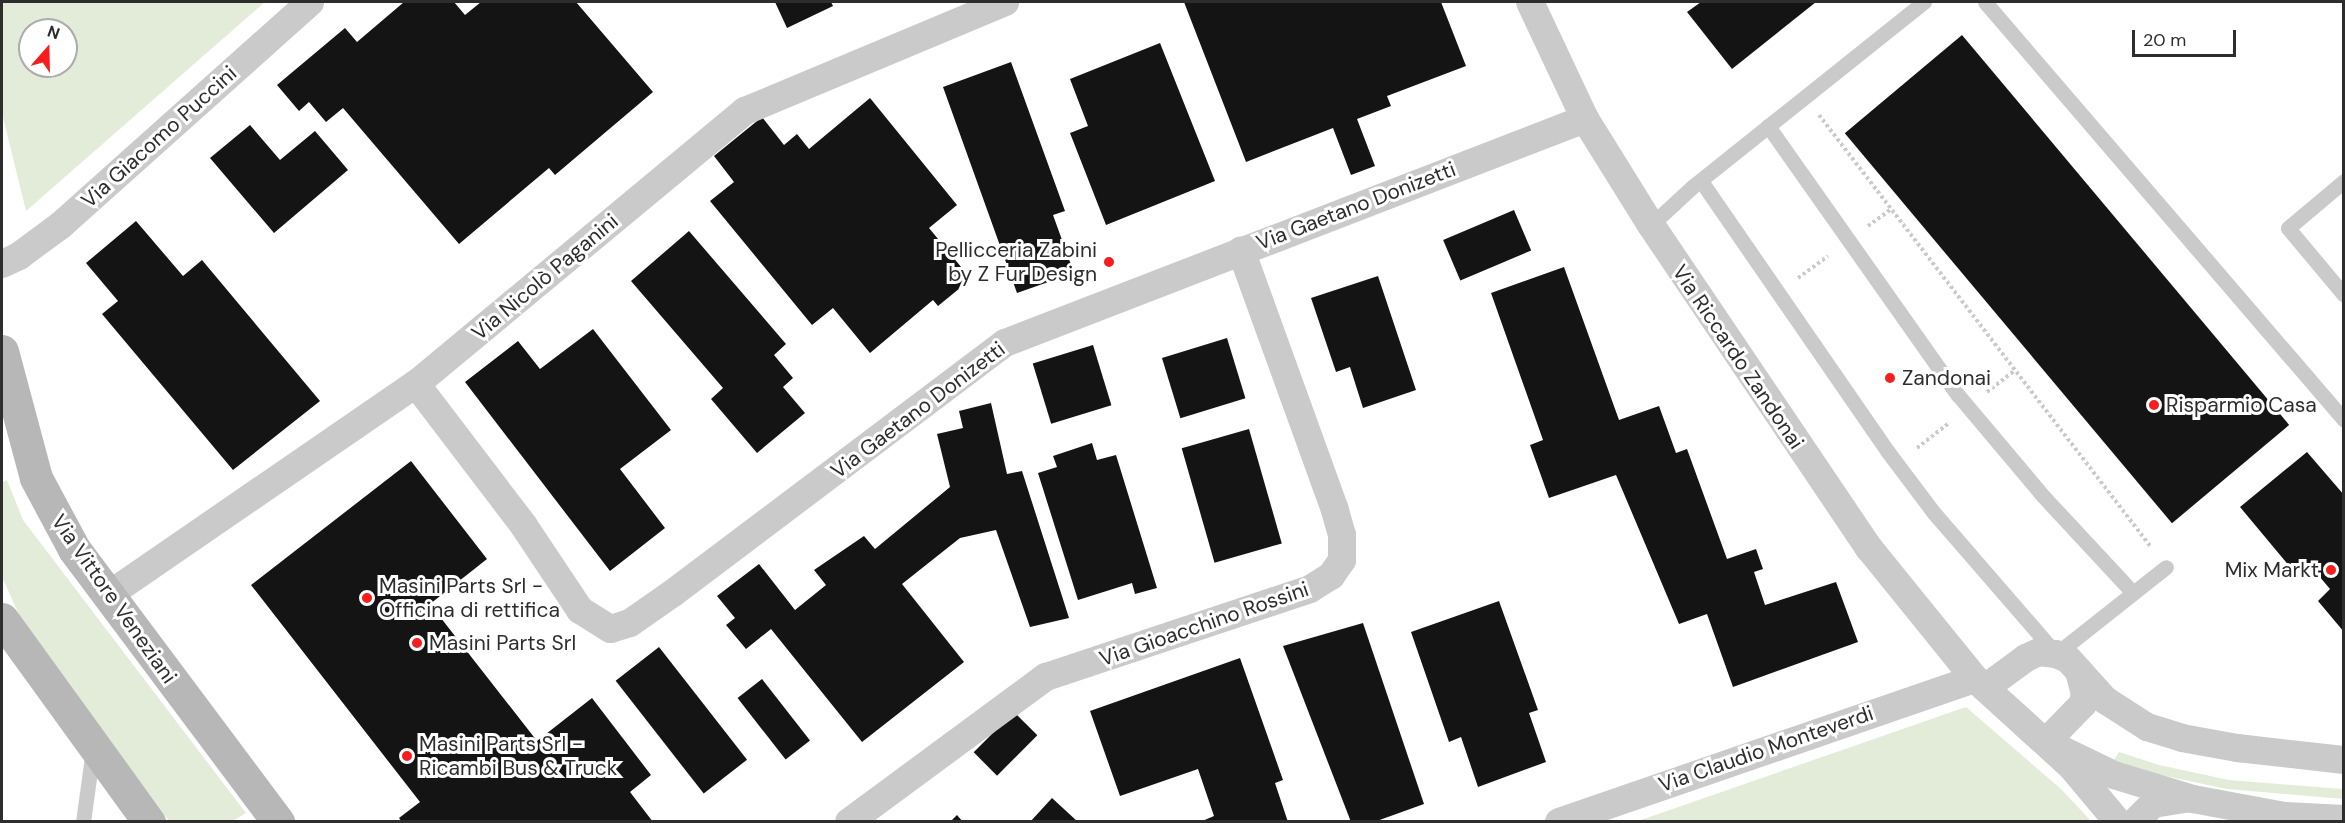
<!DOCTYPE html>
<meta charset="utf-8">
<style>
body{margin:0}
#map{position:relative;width:2345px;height:823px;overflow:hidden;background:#fff;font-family:"DM Sans",sans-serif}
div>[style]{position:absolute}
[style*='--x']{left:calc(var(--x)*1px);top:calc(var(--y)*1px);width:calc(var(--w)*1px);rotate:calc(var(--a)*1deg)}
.green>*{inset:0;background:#e2ecd9}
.building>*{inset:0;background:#141414;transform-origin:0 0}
.path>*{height:4px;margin-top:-2px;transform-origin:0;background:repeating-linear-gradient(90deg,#cacaca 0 3px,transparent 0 6px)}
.service>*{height:15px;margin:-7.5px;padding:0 7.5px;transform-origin:7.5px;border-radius:7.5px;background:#cacaca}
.minor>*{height:28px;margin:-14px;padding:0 14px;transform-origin:14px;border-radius:14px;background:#cacaca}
.secondary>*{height:33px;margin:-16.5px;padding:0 16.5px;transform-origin:16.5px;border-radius:16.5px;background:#b7b7b7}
.dots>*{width:16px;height:16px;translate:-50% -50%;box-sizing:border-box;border:3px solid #fff;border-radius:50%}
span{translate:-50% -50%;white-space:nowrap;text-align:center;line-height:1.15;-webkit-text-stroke:6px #fff;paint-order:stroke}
.street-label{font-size:21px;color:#2d2d2d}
.poi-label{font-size:21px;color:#2d2d2d}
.right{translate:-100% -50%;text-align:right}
.left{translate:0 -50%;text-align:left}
.frame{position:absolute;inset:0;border:3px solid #2d2d2d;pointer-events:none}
.north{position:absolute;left:18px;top:18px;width:60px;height:60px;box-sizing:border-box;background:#fff;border:2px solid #ababab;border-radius:50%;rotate:20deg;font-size:16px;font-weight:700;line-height:24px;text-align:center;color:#2d2d2d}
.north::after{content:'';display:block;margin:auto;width:21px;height:27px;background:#f61e1d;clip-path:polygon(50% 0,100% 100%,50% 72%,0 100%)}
.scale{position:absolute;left:2132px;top:30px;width:104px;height:27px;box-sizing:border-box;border:3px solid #2d2d2d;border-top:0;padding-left:8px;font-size:18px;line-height:21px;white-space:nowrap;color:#2d2d2d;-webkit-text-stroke:4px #fff;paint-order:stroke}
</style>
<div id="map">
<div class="green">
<div style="clip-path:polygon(evenodd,2px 2px,265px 2px,26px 211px,2px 113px,2px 2px,30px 30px,66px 30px,66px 66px,30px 66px,30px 30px)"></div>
<div style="clip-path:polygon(7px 480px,23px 520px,246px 813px,233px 821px,169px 821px,22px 621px,2px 577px,2px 482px)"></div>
<div style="clip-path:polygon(1966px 707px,2061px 789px,2091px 821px,1638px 821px)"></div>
<div style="clip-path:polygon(2119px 752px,2159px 765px,2229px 780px,2343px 789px,2343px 799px,2227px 789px,2156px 774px,2114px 760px)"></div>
</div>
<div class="building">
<div style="clip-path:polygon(404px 2px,454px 2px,465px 15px,481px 2px,576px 2px,653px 92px,555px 175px,549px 168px,459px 244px,343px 108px,326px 122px,309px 102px,299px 111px,277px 85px,345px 28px,357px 42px)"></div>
<div style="clip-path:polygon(775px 2px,831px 2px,833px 6px,787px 28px)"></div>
<div style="clip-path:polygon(1184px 2px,1441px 2px,1466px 66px,1387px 96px,1391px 106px,1357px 119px,1375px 166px,1351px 175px,1333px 128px,1246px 162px)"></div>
<div style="clip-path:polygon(1701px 2px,1816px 2px,1732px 69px,1687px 12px)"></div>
<div style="left:1962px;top:35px;width:509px;height:153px;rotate:50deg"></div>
<div style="clip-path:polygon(1160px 43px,1215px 181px,1106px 225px,1070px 133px,1088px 126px,1070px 79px)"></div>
<div style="clip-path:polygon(1011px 62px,1065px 211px,1053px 215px,1074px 273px,1017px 293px,943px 87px)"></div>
<div style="clip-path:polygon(870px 98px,957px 205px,929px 228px,971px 279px,938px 306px,933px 300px,870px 353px,833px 308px,812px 325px,710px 201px,734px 182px,714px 156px,762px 117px,784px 145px,797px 134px,809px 149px)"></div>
<div style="clip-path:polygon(250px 125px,280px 160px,315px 131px,348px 170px,274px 233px,210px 158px)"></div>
<div style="left:1514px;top:210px;width:44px;height:77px;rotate:67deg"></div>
<div style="clip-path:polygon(136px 221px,183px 276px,202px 260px,320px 401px,233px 470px,102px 314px,118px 301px,86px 263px)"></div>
<div style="clip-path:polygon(689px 231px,786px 344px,774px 355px,793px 378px,783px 387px,805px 413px,757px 453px,711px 399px,723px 388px,631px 281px)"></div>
<div style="clip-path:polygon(1564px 267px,1619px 420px,1659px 406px,1676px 453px,1687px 449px,1727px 559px,1756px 549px,1763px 569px,1754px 572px,1765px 605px,1836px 582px,1858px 642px,1733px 687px,1707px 614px,1679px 624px,1616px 475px,1549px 498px,1530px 445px,1543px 440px,1491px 293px)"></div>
<div style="clip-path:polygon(1378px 276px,1416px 390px,1363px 408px,1350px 367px,1336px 372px,1311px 298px)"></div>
<div style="clip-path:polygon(593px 329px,671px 430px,620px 469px,665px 528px,610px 571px,465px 382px,518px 341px,540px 369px)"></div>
<div style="left:1227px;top:338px;width:63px;height:68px;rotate:73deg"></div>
<div style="left:1093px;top:345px;width:63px;height:63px;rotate:73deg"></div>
<div style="clip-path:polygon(991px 403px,1007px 474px,1022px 471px,1069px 618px,1030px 627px,996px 530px,960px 538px,902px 584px,964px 662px,862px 742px,771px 629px,746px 649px,726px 625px,735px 618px,717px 596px,759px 564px,795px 610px,826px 585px,814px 570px,864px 536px,875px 549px,950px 487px,937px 434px,963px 428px,959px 411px)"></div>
<div style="left:1249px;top:429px;width:119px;height:70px;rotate:74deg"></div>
<div style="clip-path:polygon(1092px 443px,1097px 460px,1116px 455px,1157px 588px,1135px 594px,1132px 583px,1078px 600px,1038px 473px,1057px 467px,1053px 456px)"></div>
<div style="clip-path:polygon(2307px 452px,2344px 495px,2344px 632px,2318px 601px,2330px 589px,2308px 563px,2295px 573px,2240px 507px)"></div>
<div style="clip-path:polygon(411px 461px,487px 559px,430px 604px,537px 741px,592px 698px,651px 775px,630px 792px,653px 822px,402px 822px,399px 818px,420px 802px,251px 585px)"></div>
<div style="clip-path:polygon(1499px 601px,1538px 710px,1529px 713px,1546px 762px,1478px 787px,1461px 737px,1449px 742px,1411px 632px)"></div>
<div style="clip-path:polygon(1363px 623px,1424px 804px,1374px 822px,1351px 822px,1283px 646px)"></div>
<div style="left:659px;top:647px;width:143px;height:55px;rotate:52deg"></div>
<div style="clip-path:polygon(1240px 658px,1283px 780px,1275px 783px,1288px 822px,1200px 822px,1214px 816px,1198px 769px,1120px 796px,1090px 711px)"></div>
<div style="left:762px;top:679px;width:78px;height:31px;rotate:52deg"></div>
<div style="left:1014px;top:712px;width:33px;height:57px;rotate:45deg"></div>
<div style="clip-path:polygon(1052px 798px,1078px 822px,1030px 822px)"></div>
<div style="clip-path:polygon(957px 815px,963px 822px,950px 822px)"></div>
</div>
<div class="path">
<div style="--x:1819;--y:115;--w:545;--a:52.46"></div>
<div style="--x:1868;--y:226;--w:29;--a:-36"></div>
<div style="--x:1798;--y:278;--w:37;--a:-36"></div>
<div style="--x:1987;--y:392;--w:36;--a:-38"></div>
<div style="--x:1917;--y:448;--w:41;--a:-38"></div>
</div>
<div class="service">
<div style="--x:1985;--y:2;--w:551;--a:49.34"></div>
<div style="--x:1768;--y:126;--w:329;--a:54.8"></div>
<div style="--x:1958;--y:395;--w:132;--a:49.9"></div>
<div style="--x:2043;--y:496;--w:132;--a:47.1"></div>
<div style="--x:1701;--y:181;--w:329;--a:55.4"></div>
<div style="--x:1888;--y:452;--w:76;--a:53"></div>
<div style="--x:1934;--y:513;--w:186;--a:49.1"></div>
<div style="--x:2056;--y:654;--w:140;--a:-38.3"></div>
<div style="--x:2344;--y:181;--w:73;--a:140"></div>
<div style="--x:2288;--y:228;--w:87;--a:50.1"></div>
<div style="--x:1651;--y:225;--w:56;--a:-42.8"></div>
<div style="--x:1692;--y:187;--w:297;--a:-38.6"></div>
<div style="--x:83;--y:822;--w:74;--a:-82.2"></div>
</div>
<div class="minor">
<div style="--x:1530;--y:2;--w:129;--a:64.8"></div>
<div style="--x:1585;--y:119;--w:125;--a:58.1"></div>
<div style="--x:1651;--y:225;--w:390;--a:56"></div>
<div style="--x:1869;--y:548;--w:169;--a:51"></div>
<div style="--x:1975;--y:679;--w:130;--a:42.2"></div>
<div style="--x:2071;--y:766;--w:73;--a:50"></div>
<div style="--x:2;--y:264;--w:19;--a:-25"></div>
<div style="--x:19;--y:256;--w:52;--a:-36.4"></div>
<div style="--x:61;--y:225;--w:334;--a:-41.8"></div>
<div style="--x:416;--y:384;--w:178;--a:52.7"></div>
<div style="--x:524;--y:526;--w:101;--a:56.3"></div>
<div style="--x:580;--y:610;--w:36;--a:32"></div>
<div style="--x:611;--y:629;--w:20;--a:-18"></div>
<div style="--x:630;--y:623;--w:52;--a:-34.9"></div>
<div style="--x:673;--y:593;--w:416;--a:-37"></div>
<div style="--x:1005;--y:343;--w:622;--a:-21.12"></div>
<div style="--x:107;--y:596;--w:375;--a:-34.5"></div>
<div style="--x:416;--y:384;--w:428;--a:-39.7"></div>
<div style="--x:745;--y:111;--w:282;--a:-22.7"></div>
<div style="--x:1985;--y:688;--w:51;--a:-36.2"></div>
<div style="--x:2026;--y:658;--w:14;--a:-25"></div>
<div style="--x:2039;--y:652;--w:17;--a:7"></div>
<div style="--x:2056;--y:654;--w:13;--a:23"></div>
<div style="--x:2068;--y:659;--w:55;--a:47.9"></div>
<div style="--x:2105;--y:700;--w:50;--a:32.7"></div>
<div style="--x:2147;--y:727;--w:37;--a:17"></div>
<div style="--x:2182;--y:738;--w:56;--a:10.3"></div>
<div style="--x:2237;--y:748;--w:108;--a:6.4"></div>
<div style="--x:2046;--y:742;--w:53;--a:-45.8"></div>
<div style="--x:2083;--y:704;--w:10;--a:-79"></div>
<div style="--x:2085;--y:694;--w:24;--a:-105"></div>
<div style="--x:2064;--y:751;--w:55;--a:25.6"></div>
<div style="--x:2114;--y:775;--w:83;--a:16.9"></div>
<div style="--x:2193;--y:799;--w:93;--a:10.6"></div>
<div style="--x:2284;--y:816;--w:60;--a:2.9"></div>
<div style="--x:849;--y:822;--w:245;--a:-36.4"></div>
<div style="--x:1046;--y:677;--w:278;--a:-18.4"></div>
<div style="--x:1310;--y:589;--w:25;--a:-32"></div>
<div style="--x:1331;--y:576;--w:19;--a:-55"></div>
<div style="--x:1342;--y:560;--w:25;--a:-90"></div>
<div style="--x:1342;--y:535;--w:26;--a:-106"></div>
<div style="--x:1335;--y:510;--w:276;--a:-109.9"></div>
<div style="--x:1559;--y:822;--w:440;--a:-19"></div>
<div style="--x:2135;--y:822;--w:25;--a:-45"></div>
<div style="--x:2153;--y:804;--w:32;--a:-9"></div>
</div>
<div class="secondary">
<div style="--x:2;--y:351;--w:131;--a:75"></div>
<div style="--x:36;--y:478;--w:81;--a:61.8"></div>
<div style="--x:74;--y:549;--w:341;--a:53.2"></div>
<div style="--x:2;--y:619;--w:251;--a:54.1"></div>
</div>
<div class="dots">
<div style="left:1109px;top:262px;background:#f61e1d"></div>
<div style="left:1890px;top:378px;background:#f61e1d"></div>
<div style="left:2154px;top:405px;background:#f61e1d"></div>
<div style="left:2331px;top:570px;background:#f61e1d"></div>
<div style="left:367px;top:598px;background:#f61e1d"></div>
<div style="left:417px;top:643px;background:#f61e1d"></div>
<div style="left:407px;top:756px;background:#f61e1d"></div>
</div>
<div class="street-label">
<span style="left:159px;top:137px;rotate:-42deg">Via Giacomo Puccini</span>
<span style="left:1356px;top:206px;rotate:-21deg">Via Gaetano Donizetti</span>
<span style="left:545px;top:277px;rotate:-40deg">Via Nicolò Paganini</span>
<span style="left:1738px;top:357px;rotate:56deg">Via Riccardo Zandonai</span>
<span style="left:918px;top:410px;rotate:-37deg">Via Gaetano Donizetti</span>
<span style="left:114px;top:599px;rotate:55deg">Via Vittore Veneziani</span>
<span style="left:1204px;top:624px;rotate:-19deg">Via Gioacchino Rossini</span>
<span style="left:1766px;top:749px;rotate:-19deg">Via Claudio Monteverdi</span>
</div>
<div class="poi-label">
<span class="right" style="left:1097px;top:262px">Pellicceria Zabini<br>by Z Fur Design</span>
<span class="left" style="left:1902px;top:378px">Zandonai</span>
<span class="left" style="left:2166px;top:405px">Risparmio Casa</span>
<span class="right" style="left:2319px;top:570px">Mix Markt</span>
<span class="left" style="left:379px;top:598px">Masini Parts Srl -<br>Officina di rettifica</span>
<span class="left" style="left:429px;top:643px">Masini Parts Srl</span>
<span class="left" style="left:419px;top:756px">Masini Parts Srl -<br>Ricambi Bus &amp; Truck</span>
</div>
<div class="frame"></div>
<div class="north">N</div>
<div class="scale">20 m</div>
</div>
